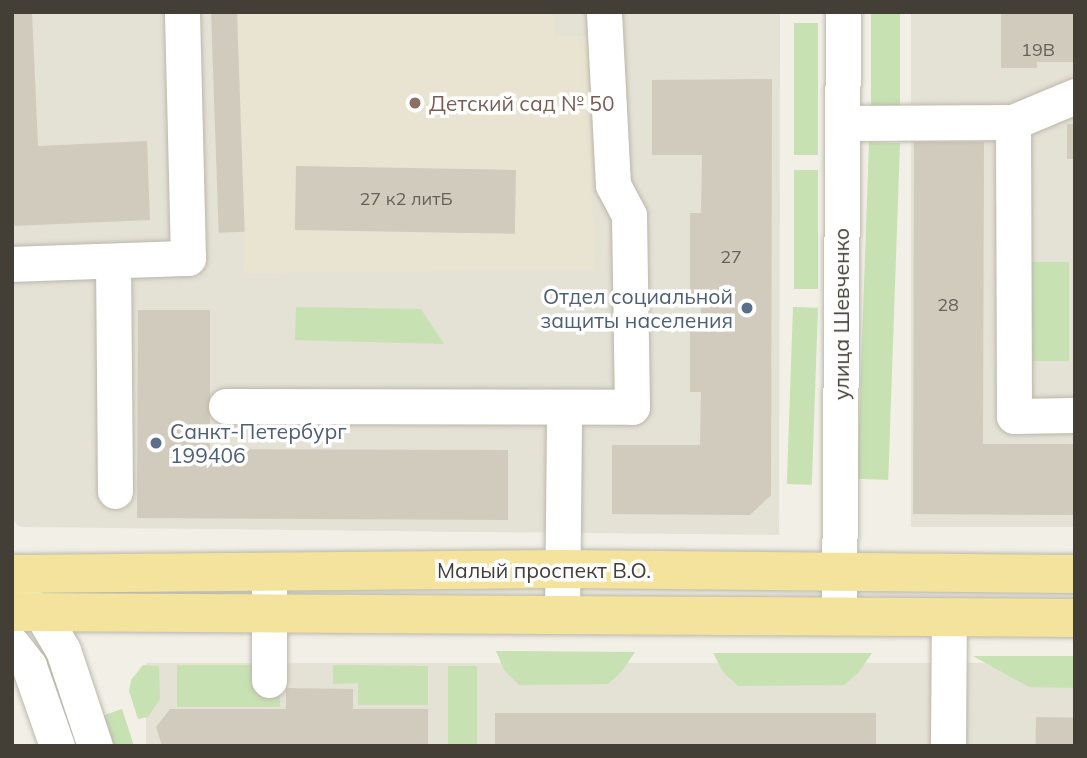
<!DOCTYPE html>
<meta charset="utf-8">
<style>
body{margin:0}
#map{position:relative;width:1087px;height:758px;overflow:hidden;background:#f1efe6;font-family:Mulish,sans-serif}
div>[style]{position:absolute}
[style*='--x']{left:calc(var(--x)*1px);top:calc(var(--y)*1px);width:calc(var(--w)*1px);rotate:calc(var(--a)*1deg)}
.residential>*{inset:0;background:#e4e1d5;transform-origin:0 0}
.education>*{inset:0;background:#e9e4d1}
.green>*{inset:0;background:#c7e1b3;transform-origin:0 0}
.building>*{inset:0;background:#d1cbbd;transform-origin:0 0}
.roads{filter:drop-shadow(0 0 2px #bbb7aa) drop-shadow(0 0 2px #bbb7aa)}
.minor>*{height:35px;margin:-17.5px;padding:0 17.5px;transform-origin:17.5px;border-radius:17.5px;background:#fff}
.major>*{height:38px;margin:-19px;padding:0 19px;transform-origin:19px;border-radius:19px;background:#f3e39d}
.dots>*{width:19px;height:19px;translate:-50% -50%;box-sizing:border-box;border:4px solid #fff;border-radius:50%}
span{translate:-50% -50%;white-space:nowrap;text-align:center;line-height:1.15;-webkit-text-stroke:7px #fff;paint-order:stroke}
.number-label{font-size:18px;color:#666258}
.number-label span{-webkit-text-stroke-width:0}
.education-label{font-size:21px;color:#785e54}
.left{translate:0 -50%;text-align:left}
.service-label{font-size:21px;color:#4e5e75}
.right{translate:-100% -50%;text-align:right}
.street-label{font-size:21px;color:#433f36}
.frame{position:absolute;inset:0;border:14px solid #433f36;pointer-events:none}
</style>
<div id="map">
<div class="residential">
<div style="clip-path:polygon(12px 12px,780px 12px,779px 535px,21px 527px,12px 520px)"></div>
<div style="left:911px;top:12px;width:164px;height:515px"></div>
<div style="left:146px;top:663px;width:929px;height:88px"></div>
</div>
<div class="education">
<div style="clip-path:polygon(237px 12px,554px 12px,554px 36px,588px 36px,594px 270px,244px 273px)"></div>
</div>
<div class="green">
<div style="left:871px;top:12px;width:29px;height:94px"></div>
<div style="left:794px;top:23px;width:24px;height:132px"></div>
<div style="left:869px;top:142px;width:31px;height:337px;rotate:2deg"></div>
<div style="left:794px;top:170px;width:24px;height:119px"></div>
<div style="left:1024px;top:262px;width:45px;height:99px"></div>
<div style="clip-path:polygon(296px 307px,421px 309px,444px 344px,295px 340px)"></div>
<div style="left:793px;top:307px;width:25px;height:177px;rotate:2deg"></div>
<div style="clip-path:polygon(496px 651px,635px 652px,622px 671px,608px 684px,519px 685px,504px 670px)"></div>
<div style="clip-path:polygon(713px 653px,872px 653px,859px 672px,844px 685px,738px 686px,723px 672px)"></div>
<div style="clip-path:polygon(973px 656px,1075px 656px,1075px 688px,1029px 687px)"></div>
<div style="clip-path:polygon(143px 665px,159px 666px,160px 699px,148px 717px,138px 719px,129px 691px,131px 680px)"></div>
<div style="clip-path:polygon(177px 665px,257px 665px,257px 692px,280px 692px,280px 707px,177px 707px)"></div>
<div style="clip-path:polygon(333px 665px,428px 666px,428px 705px,358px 705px,358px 683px,333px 684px)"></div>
<div style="left:448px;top:666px;width:29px;height:80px"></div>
<div style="clip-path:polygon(122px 709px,134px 746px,112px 746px,102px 716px)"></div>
</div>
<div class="building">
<div style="clip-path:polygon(12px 12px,32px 12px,38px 146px,147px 141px,150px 220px,12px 226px)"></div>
<div style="left:237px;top:12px;width:220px;height:26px;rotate:88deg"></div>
<div style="clip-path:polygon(1001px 12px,1075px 12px,1075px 62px,1037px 62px,1037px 68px,1001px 68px)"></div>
<div style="clip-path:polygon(772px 79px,771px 495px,750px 515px,612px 514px,612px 445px,700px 445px,701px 392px,690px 392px,690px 315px,701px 315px,701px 302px,690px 302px,690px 213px,701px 213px,702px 155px,652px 155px,652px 80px)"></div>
<div style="left:1067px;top:124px;width:8px;height:35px"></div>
<div style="clip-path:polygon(914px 142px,984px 142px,983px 444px,1075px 444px,1075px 515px,913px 514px)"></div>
<div style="left:296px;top:166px;width:220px;height:64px;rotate:1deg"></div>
<div style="clip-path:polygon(138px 310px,210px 310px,210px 449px,508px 450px,508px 520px,137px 518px)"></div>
<div style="clip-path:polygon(286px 688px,353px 689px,353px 709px,428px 709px,428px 746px,162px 746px,156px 727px,170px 709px,286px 709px)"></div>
<div style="left:876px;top:713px;width:33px;height:381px;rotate:90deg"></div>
<div style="left:1036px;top:717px;width:39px;height:29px;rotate:1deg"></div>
</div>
<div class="roads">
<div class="minor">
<div style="--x:1013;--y:122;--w:294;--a:89.8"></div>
<div style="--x:1014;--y:416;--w:61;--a:-0.9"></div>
<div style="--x:843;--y:123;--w:170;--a:-0.3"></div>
<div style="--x:1013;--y:122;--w:67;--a:-22.8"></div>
<div style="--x:113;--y:261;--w:230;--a:89.5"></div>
<div style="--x:12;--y:264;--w:176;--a:-2"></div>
<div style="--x:188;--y:258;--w:246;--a:-91.4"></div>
<div style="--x:226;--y:406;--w:406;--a:0.1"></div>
<div style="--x:632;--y:407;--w:192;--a:-90.9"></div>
<div style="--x:629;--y:215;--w:34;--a:-118"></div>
<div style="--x:613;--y:185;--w:173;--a:-93"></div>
<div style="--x:269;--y:571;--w:109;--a:90"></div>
<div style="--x:19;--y:602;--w:23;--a:23"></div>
<div style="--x:40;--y:611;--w:45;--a:59.5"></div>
<div style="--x:63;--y:650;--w:101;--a:71.6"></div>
<div style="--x:562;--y:614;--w:205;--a:-89.4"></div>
<div style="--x:839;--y:616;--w:604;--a:-89.62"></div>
<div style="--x:12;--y:644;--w:28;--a:52"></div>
<div style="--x:29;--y:666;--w:85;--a:70.7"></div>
<div style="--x:948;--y:746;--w:128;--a:-89.6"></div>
</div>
<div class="major">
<div style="--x:12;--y:574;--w:551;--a:-0.52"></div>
<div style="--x:563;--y:569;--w:512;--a:0.56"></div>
<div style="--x:12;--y:612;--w:1063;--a:0.32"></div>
</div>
</div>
<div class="dots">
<div style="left:415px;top:103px;background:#8d6e63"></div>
<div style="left:747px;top:308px;background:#5c6f8a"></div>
<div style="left:156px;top:443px;background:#5c6f8a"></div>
</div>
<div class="number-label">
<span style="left:1038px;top:50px">19В</span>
<span style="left:406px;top:199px">27 к2 литБ</span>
<span style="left:731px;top:257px">27</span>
<span style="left:948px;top:305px">28</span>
</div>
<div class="education-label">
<span class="left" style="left:429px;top:103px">Детский сад № 50</span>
</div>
<div class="service-label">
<span class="right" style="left:733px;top:308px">Отдел социальной<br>защиты населения</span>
<span class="left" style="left:170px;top:443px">Санкт-Петербург<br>199406</span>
</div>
<div class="street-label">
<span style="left:841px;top:314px;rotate:-90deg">улица Шевченко</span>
<span style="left:544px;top:570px">Малый проспект В.О.</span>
</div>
<div class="frame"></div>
</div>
